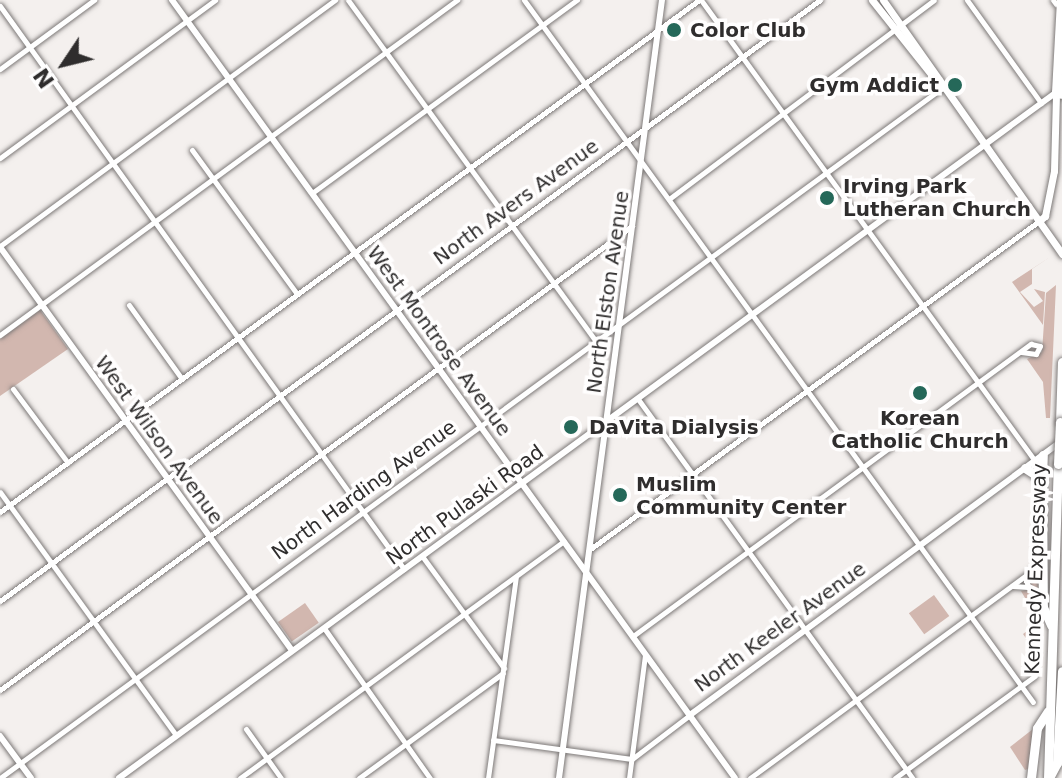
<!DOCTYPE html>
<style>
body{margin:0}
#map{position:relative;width:1062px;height:778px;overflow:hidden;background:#f4f0ee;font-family:"DejaVu Sans",sans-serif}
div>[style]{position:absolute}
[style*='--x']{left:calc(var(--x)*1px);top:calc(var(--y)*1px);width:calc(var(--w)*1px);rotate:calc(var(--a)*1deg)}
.green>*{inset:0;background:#d2b7af;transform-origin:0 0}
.roads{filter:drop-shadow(0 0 2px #7d7978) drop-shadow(0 0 2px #7d7978)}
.street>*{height:5px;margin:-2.5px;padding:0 2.5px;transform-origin:2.5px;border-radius:2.5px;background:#fff}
.secondary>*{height:6px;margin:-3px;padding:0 3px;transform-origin:3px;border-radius:3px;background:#fff}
.primary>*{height:7px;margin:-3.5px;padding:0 3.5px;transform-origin:3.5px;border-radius:3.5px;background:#fff}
.highway>*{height:9px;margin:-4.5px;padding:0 4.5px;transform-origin:4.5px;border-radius:4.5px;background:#fff}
.bridges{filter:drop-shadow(0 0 2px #7d7978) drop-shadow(0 0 2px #7d7978)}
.highway-bridge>*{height:9px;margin:-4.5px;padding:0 4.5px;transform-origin:4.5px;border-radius:4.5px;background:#fff}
.dots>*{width:22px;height:22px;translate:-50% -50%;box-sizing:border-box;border:4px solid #fffefe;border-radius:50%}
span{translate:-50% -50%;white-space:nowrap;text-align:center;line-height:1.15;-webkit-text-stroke:7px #fffefe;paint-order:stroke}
.poi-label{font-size:20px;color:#2f2d2d;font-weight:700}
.left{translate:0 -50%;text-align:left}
.right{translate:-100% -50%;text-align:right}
.street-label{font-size:20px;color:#2f2d2d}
.north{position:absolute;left:24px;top:24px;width:80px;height:80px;-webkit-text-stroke:6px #fffefe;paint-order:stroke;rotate:235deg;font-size:22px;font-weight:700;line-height:32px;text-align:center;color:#2f2d2d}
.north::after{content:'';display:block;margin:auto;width:28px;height:36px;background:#2f2d2d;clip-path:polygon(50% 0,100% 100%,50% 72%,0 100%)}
</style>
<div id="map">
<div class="green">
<div style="clip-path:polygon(1050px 257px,1032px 269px,1032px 284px,1020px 292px,1034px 307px,1043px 301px,1034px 289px,1045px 292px,1043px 325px,1012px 282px)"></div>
<div style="clip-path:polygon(1056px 285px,1050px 418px,1046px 418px,1043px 382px,1027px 359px,1042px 352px,1046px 293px)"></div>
<div style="clip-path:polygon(40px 310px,68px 349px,0 396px,0 339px)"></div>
<div style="clip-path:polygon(1039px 570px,1040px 603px,1039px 657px,1023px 634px,1030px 629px,1032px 610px,1021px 591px,1030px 589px,1030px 576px)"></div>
<div style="left:934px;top:595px;width:26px;height:31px;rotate:54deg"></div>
<div style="left:305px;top:603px;width:24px;height:33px;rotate:55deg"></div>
<div style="clip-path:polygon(1033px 729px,1028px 769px,1025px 770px,1010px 747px)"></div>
</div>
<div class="roads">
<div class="street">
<div style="--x:348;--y:0;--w:422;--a:54"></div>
<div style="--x:524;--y:0;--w:867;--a:54.06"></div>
<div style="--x:701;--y:0;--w:569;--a:54.08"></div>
<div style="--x:967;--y:0;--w:127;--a:54.3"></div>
<div style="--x:1053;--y:0;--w:5;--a:53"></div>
<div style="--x:0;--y:6;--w:693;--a:54.34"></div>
<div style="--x:0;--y:69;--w:117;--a:-36.3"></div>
<div style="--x:192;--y:150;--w:178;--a:53.9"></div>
<div style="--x:0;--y:158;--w:267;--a:-36.3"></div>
<div style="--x:312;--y:193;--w:328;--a:-36.1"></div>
<div style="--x:669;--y:199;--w:331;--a:-36.9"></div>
<div style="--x:0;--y:246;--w:416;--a:-36.3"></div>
<div style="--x:129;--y:305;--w:91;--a:54.4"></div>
<div style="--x:0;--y:335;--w:567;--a:-36.24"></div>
<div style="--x:13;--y:389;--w:92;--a:53.4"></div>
<div style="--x:638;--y:399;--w:468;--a:54.1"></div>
<div style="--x:0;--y:492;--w:300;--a:54.1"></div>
<div style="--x:0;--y:512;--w:866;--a:-36.22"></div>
<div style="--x:589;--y:550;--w:557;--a:-36.17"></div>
<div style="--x:422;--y:556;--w:139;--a:53.8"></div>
<div style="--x:1013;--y:586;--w:15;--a:4"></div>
<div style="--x:1028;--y:587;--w:11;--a:-105"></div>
<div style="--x:0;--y:601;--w:1017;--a:-36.24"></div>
<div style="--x:324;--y:628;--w:184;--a:54.8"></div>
<div style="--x:633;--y:636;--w:494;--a:-36.3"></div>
<div style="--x:1031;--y:344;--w:9;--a:13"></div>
<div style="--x:1040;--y:346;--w:9;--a:117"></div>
<div style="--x:1036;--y:354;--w:15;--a:-172"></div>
<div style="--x:0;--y:690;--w:784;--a:-36.29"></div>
<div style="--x:246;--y:729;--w:60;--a:54.5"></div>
<div style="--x:493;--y:740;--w:140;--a:7.8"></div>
<div style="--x:632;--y:759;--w:73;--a:-37.2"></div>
<div style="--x:0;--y:778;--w:1168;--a:-36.22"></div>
<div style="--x:240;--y:778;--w:401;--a:-36.2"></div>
<div style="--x:359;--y:778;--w:178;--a:-36.1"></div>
<div style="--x:488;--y:778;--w:203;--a:-82.1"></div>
<div style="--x:629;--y:778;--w:124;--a:-82.6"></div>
<div style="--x:750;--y:778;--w:355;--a:-36.3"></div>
<div style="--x:895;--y:778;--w:173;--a:-36.1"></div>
</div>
<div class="secondary">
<div style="--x:172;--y:0;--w:960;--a:54.11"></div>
<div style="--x:0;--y:247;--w:498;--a:54.1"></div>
<div style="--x:690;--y:715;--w:458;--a:-36.4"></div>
<div style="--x:0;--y:736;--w:52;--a:53.6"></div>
<div style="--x:119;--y:778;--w:1168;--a:-36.19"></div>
<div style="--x:559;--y:778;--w:785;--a:-82.46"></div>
</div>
<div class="primary">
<div style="--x:872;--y:0;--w:112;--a:51.5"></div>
<div style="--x:883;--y:0;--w:311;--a:54.8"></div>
<div style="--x:1039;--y:221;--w:8;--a:-40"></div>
<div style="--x:1045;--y:216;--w:46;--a:-78.7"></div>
<div style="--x:1054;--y:171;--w:79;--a:-88.5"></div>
<div style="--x:1056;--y:92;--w:16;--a:-68"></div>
</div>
<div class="highway">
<div style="--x:1061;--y:0;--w:92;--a:93.1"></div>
<div style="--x:1056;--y:92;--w:6;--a:18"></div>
<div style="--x:1060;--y:422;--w:60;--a:-88.1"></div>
<div style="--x:1025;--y:468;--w:20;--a:33"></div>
<div style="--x:1042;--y:479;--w:128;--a:89.6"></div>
<div style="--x:1043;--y:607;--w:20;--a:66"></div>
<div style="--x:1042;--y:479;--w:24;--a:-88"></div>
<div style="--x:1031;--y:778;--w:50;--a:-83.2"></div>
<div style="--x:1037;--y:728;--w:20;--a:-57"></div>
<div style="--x:1048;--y:778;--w:314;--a:-88.2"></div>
<div style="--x:1049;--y:778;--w:17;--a:-62"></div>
<div style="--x:1057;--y:763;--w:92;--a:-86.9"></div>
</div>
</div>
<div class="bridges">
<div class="highway-bridge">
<div style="--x:1058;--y:464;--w:42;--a:-87.3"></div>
</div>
</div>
<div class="dots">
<div style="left:674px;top:30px;background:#256859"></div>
<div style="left:955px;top:85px;background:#256859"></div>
<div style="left:827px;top:198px;background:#256859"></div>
<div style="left:920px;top:393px;background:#256859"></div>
<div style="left:571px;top:427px;background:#256859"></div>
<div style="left:620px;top:495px;background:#256859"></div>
</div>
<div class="poi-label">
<span class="left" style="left:690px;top:30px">Color Club</span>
<span class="right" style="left:939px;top:85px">Gym Addict</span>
<span class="left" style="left:843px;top:198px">Irving Park<br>Lutheran Church</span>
<span style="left:920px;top:430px">Korean<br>Catholic Church</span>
<span class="left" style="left:589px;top:427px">DaVita Dialysis</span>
<span class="left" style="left:636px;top:496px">Muslim<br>Community Center</span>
</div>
<div class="street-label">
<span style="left:516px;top:202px;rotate:-36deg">North Avers Avenue</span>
<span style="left:608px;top:292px;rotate:-82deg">North Elston Avenue</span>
<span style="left:439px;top:341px;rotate:54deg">West Montrose Avenue</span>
<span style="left:159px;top:440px;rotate:54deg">West Wilson Avenue</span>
<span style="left:364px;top:490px;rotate:-36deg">North Harding Avenue</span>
<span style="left:465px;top:505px;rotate:-36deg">North Pulaski Road</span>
<span style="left:1036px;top:569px;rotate:-88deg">Kennedy Expressway</span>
<span style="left:780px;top:627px;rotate:-36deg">North Keeler Avenue</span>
</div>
<div class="north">N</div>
</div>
